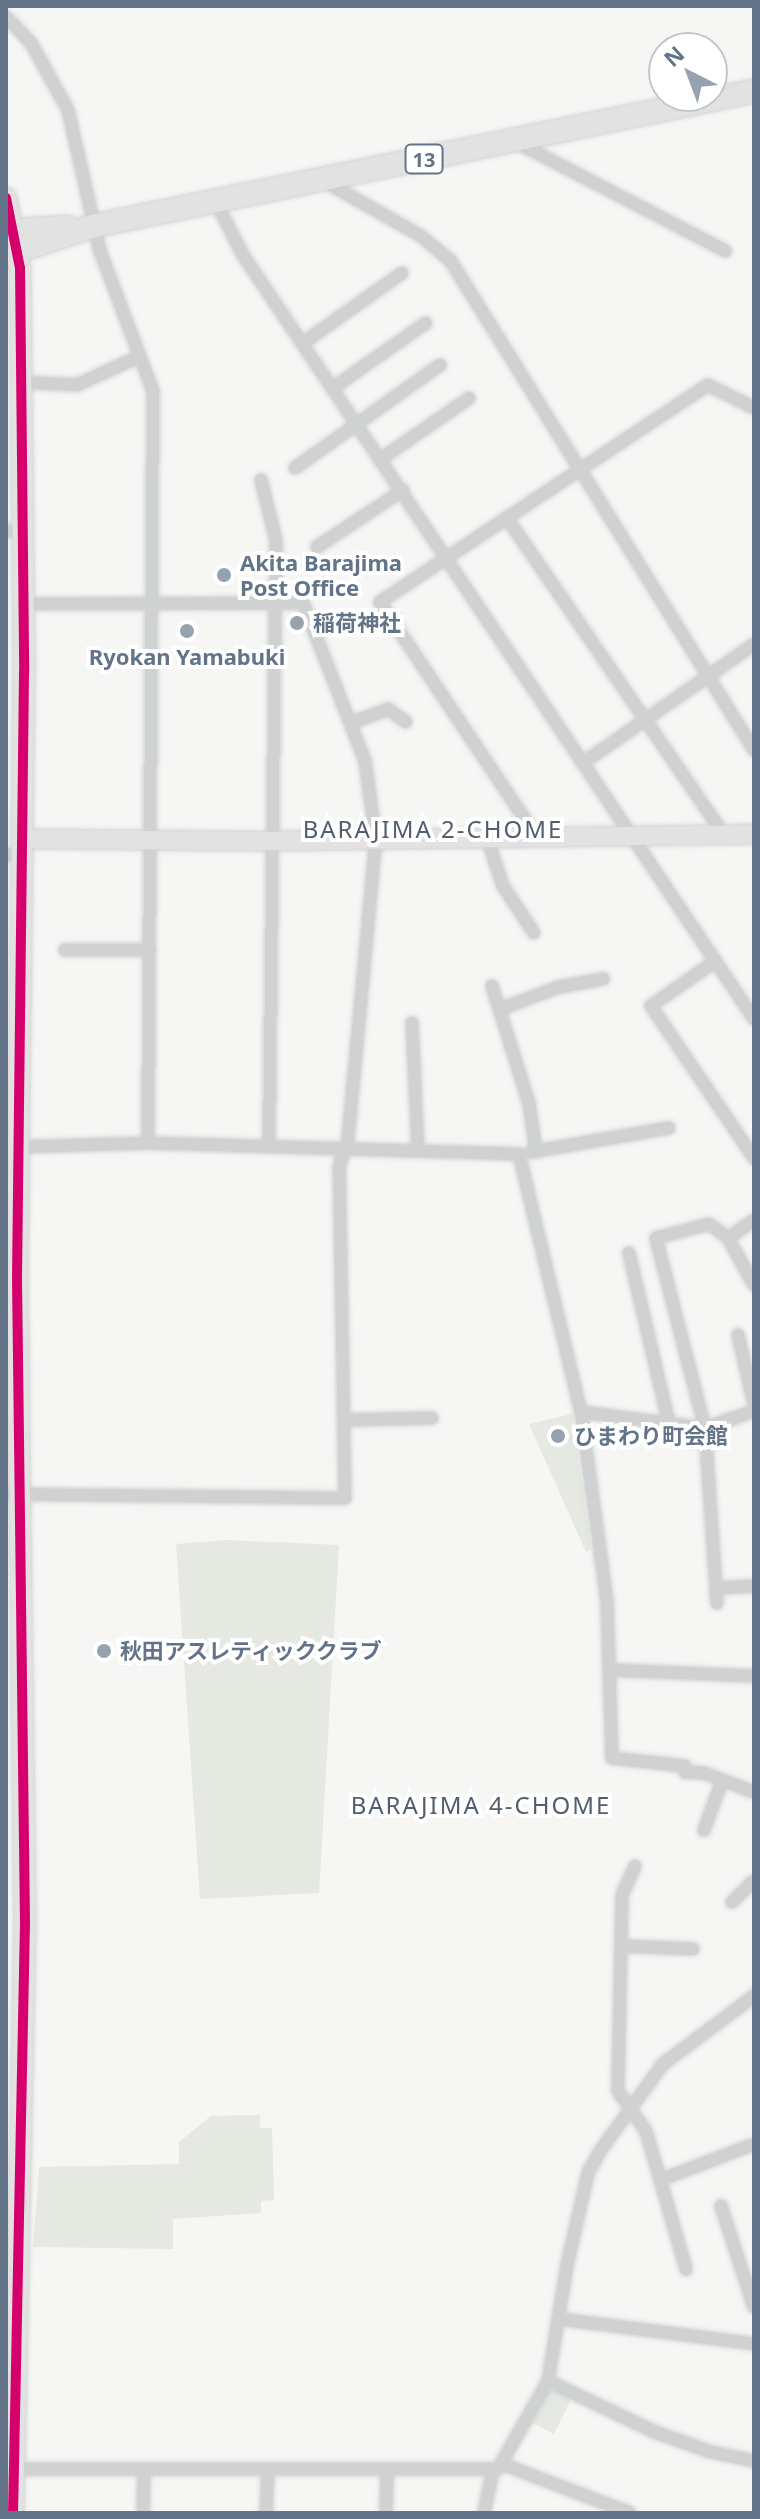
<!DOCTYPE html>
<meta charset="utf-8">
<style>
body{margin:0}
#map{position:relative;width:760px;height:2519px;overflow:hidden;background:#f6f6f4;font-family:"Noto Sans","Noto Sans JP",sans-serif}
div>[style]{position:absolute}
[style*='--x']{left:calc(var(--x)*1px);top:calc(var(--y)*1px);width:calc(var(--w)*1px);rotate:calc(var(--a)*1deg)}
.green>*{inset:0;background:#e5e9e2;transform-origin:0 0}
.roads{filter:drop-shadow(0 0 2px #d1d3d4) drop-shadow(0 0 2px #d1d3d4)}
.street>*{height:12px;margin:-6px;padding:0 6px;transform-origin:6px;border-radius:6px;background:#d0d1d1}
.secondary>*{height:18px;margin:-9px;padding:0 9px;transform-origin:9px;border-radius:9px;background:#e2e2e3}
.primary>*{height:20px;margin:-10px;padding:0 10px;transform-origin:10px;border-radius:10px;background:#e2e2e3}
.highway>*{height:22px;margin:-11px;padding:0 11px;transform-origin:11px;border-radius:11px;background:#e2e2e3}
.cycleway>*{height:10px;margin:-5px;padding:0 5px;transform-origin:5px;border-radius:5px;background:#d6006c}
.dots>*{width:22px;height:22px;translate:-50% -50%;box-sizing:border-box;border:4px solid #fff;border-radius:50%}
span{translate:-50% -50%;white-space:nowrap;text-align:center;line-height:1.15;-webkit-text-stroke:8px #fff;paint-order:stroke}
.shield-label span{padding:2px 6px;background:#fff;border:2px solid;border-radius:6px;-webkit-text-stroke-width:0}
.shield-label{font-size:20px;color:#637488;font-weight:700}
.poi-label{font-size:22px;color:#637488;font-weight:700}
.left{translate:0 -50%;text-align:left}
.neighbourhood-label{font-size:24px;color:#525e6c;letter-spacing:2px}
.frame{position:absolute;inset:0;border:8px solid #637488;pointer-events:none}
.north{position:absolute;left:648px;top:32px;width:80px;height:80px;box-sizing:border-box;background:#fff;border:2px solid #c1c7cf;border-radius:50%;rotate:318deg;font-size:22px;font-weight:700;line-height:32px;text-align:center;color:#637488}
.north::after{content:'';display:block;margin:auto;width:28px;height:36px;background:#96a2ae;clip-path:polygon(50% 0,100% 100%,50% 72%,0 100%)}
</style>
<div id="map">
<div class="green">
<div style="clip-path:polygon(572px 1414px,591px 1549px,586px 1552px,529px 1424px)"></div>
<div style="clip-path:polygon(227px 1540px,339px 1545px,319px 1893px,200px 1899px,176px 1544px)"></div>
<div style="clip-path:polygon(260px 2115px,260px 2128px,272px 2128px,274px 2200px,261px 2201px,261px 2213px,173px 2219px,173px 2249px,33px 2247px,39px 2167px,179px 2164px,179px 2142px,211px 2116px)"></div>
<div style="left:549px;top:2388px;width:25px;height:39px;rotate:27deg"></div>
</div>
<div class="roads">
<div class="street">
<div style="--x:6;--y:17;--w:36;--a:46"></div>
<div style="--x:31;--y:43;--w:77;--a:61.1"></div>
<div style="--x:68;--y:110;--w:145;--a:77.2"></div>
<div style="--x:100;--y:251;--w:150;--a:69.3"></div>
<div style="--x:153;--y:391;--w:752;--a:90.38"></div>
<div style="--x:516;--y:142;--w:236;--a:27.5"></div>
<div style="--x:322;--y:180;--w:114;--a:29.5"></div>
<div style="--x:421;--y:236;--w:38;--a:40"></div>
<div style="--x:450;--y:260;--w:577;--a:58.18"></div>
<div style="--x:216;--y:202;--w:59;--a:63"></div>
<div style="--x:243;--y:255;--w:919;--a:56.22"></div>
<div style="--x:303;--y:343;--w:121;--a:-35.3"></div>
<div style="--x:20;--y:382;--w:57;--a:3"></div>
<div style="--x:77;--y:385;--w:69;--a:-24.7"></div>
<div style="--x:333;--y:388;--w:113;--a:-35"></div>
<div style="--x:381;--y:459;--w:107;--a:-34.7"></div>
<div style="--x:295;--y:468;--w:178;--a:-35.4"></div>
<div style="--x:261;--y:480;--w:62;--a:76"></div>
<div style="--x:276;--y:540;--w:606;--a:90.66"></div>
<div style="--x:507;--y:518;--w:383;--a:55.6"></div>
<div style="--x:6;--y:531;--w:17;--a:0"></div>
<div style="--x:317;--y:547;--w:103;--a:-33.5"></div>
<div style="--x:353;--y:722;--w:37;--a:-20"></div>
<div style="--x:388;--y:709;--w:22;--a:36"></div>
<div style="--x:583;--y:763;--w:208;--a:-34.8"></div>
<div style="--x:487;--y:838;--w:51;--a:71.6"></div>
<div style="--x:503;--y:886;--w:56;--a:56.6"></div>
<div style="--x:524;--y:838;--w:17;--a:-83"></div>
<div style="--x:526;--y:821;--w:263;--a:-123.7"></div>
<div style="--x:380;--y:602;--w:393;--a:-33.5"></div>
<div style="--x:708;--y:385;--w:51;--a:26.6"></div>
<div style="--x:6;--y:855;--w:17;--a:0"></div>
<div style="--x:65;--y:950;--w:85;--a:0"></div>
<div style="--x:714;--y:962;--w:77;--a:145.1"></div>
<div style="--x:651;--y:1006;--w:184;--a:55.9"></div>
<div style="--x:492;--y:986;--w:123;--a:72.5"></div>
<div style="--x:529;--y:1103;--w:49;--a:81.7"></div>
<div style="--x:501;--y:1009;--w:62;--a:-20.8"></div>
<div style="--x:559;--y:987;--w:45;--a:-10.3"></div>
<div style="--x:412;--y:1023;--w:126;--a:87.3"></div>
<div style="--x:19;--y:1147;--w:129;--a:-1.8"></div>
<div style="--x:148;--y:1143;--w:371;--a:1.7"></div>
<div style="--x:519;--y:1154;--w:265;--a:76.5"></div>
<div style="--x:581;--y:1412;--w:191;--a:82.2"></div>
<div style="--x:607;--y:1601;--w:157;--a:88.2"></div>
<div style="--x:612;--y:1758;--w:73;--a:6.3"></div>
<div style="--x:685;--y:1766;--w:6;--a:90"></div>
<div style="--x:685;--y:1772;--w:19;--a:3"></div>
<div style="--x:704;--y:1773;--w:53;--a:20.8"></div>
<div style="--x:531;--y:1152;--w:140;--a:-9.9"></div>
<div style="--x:754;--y:1220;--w:32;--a:145"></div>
<div style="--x:728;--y:1238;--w:54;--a:61"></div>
<div style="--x:629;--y:1253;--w:176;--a:76.8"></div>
<div style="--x:738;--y:1335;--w:71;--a:76.9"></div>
<div style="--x:581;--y:1412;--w:125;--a:7.4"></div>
<div style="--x:705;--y:1428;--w:52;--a:-19.1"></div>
<div style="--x:345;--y:1420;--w:87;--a:-1.3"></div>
<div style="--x:6;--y:1494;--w:339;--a:0.7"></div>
<div style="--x:345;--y:1498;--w:331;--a:-91"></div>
<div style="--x:339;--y:1167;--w:29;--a:-72"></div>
<div style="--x:348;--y:1139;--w:300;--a:-84.7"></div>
<div style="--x:376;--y:840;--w:80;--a:-97.9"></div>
<div style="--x:365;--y:761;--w:170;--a:-111.4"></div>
<div style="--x:303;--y:603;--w:279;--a:179.8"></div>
<div style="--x:716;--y:1588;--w:38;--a:-3"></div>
<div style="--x:717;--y:1603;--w:175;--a:-93.9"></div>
<div style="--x:705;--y:1428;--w:196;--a:-104.5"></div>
<div style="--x:656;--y:1238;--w:55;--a:-14.8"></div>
<div style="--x:709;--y:1224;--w:24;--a:36"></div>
<div style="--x:610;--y:1670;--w:144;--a:2.4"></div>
<div style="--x:704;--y:1830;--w:52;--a:-69.8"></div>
<div style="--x:635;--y:1866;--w:32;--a:114"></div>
<div style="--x:622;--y:1895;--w:196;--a:91.2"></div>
<div style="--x:618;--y:2091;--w:49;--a:55"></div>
<div style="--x:646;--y:2131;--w:144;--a:73.8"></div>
<div style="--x:732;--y:1902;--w:30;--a:-44"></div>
<div style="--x:623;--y:1946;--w:70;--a:2.5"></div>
<div style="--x:663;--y:2179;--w:97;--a:-21"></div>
<div style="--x:721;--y:2206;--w:106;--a:71.9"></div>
<div style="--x:560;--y:2319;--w:196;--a:7.3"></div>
<div style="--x:548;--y:2381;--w:119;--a:25.5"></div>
<div style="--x:655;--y:2432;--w:59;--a:19.7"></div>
<div style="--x:711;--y:2452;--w:44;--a:11.8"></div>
<div style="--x:502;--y:2464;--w:137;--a:20.9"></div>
<div style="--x:13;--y:2469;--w:485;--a:0"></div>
<div style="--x:498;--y:2469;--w:101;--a:-60.4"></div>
<div style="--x:548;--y:2381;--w:118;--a:-80.7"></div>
<div style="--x:567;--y:2265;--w:94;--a:-77.1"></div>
<div style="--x:588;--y:2173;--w:25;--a:-61"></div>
<div style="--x:600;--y:2151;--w:107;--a:-54.1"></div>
<div style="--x:663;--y:2064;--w:114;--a:-36.8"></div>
<div style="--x:143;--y:2513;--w:43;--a:-88.7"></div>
<div style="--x:266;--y:2513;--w:44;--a:-87.4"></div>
<div style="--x:386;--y:2513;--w:44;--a:-88.7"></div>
<div style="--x:484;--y:2513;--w:44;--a:-78.2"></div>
</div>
<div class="secondary">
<div style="--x:24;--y:839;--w:249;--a:0.5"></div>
<div style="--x:273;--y:841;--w:481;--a:-0.8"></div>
</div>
<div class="primary">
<div style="--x:6;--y:198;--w:71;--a:78.7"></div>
<div style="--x:20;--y:268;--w:404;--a:89.4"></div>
<div style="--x:24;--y:672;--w:606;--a:90.66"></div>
<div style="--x:17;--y:1278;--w:644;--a:89.29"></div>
<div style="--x:25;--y:1922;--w:591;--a:91.16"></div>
</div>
<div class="highway">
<div style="--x:6;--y:231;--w:62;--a:-3.7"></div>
<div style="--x:6;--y:255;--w:92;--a:-18.4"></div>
<div style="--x:93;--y:226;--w:675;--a:-11.54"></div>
</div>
</div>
<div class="cycleway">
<div style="--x:6;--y:198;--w:71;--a:78.7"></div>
<div style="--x:20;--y:268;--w:404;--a:89.4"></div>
<div style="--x:24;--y:672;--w:606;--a:90.66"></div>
<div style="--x:17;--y:1278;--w:644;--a:89.29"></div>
<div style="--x:25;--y:1922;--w:591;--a:91.16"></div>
</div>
<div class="dots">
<div style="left:224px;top:575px;background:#96a2ae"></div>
<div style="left:297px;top:623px;background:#96a2ae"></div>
<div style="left:187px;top:631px;background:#96a2ae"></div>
<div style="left:558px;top:1436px;background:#96a2ae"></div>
<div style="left:104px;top:1651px;background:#96a2ae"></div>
</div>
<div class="shield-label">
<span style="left:424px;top:159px">13</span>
</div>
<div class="poi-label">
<span class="left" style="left:240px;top:575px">Akita Barajima<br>Post Office</span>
<span class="left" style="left:313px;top:623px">稲荷神社</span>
<span style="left:187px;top:657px">Ryokan Yamabuki</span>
<span class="left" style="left:574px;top:1436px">ひまわり町会館</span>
<span class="left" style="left:120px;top:1651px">秋田アスレティッククラブ</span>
</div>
<div class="neighbourhood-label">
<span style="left:433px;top:829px">BARAJIMA 2-CHOME</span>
<span style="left:481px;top:1805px">BARAJIMA 4-CHOME</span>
</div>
<div class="frame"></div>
<div class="north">N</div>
</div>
